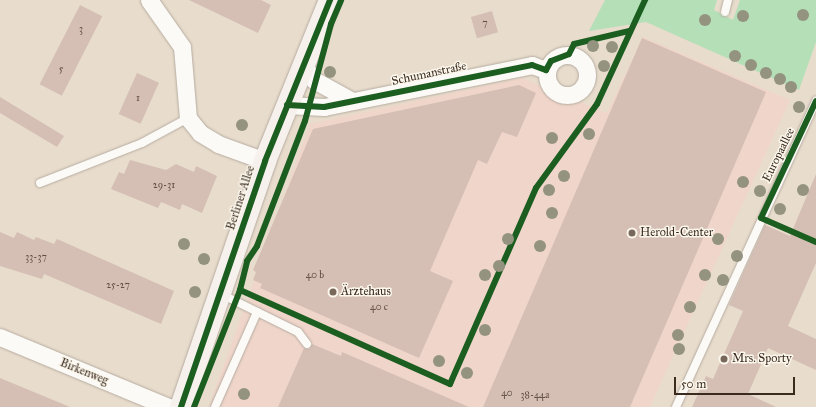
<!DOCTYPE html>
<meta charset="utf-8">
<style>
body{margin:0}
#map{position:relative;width:816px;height:407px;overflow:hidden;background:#e8dccc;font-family:"IM FELL Great Primer",serif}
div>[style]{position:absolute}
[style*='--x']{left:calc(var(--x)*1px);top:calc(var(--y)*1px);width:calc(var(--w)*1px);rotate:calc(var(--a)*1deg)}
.built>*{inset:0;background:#f0d5ca}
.green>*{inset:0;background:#b4dfb7}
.building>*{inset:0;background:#d5bfb5;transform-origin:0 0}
.roads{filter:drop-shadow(0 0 1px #b5aca0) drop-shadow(0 0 1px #b5aca0)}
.lane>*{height:8px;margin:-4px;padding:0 4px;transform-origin:4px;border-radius:4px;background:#fcfaf7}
.street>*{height:17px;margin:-8.5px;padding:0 8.5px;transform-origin:8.5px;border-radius:8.5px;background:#fcfaf7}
.street>.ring{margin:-8.5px;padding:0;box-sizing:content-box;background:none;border:17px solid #fcfaf7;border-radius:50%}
.secondary>*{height:22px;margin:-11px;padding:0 11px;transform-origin:11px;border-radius:11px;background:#f6f1ed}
.cycleway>*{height:6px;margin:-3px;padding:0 3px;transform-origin:3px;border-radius:3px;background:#1b5e20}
.trees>*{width:12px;height:12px;margin:-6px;border-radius:50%;background:#93937f}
.dots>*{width:11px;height:11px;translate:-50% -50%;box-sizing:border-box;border:2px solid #fbf7ec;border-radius:50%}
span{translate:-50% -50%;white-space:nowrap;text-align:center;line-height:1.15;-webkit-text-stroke:3px #fbf7ec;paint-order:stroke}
.number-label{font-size:10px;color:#624f44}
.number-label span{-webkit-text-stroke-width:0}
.street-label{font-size:12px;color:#3b2a1e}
.poi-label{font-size:12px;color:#3b2a1e}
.left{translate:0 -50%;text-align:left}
.scale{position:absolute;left:674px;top:377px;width:121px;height:18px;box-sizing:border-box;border:2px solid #3b2a1e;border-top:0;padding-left:5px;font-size:12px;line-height:14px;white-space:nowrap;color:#3b2a1e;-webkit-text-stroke:3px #fbf7ec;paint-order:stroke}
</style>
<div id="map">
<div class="built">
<div style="clip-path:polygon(643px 37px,790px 100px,650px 407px,209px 407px,310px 124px,522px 78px,607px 113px)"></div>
</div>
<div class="green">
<div style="clip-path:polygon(605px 0,717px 0,714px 10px,733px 20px,740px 0,816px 0,816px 42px,799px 90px,646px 22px,589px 31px)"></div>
</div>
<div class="building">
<div style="clip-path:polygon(189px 0,261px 0,271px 5px,258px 33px)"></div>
<div style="left:80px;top:5px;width:25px;height:89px;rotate:27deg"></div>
<div style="left:492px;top:11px;width:22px;height:22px;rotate:74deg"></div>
<div style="clip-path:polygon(642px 38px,766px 92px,697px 252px,630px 407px,483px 407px)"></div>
<div style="left:137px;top:73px;width:24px;height:45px;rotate:24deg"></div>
<div style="clip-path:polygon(519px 85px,536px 93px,517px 137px,502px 132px,487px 164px,478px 160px,430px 271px,453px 281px,419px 358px,260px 288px,262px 284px,253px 280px,256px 272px,253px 270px,313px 129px)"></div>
<div style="clip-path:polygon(0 97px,64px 136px,57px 147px,0 113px)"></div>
<div style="clip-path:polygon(130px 160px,166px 170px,176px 164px,194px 172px,196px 166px,217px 176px,202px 213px,182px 204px,180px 210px,161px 202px,158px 208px,111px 189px,119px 172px,124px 174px)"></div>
<div style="clip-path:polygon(816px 174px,816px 263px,788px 326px,816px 339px,816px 370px,768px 348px,748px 394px,776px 407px,692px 407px,706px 376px,713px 379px,743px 311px,729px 305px,765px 225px,790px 236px)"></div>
<div style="clip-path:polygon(0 232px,14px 238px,17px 232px,34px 240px,36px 237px,54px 244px,57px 239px,174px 291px,161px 324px,44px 274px,42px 279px,0 266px)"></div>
<div style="clip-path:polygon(312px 344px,341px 356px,342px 352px,469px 407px,278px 407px,304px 348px,310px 349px)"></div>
<div style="clip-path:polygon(0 378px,70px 407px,0 407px)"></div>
</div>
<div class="roads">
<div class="lane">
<div style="--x:725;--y:12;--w:12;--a:-76"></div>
<div style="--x:40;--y:183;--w:110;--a:-21.4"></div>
<div style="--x:142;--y:143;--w:52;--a:-28.5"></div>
<div style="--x:221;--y:294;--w:86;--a:26.3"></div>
<div style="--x:298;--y:332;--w:15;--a:53"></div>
<div style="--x:215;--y:407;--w:104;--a:-66.1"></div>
<div style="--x:676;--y:407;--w:337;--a:-65.4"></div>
</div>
<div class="street">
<div style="--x:149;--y:0;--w:57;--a:54.9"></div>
<div style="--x:182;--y:47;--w:71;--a:85.2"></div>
<div style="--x:188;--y:118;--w:19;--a:51"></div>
<div style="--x:200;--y:133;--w:21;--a:31"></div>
<div style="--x:218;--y:144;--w:50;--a:19.9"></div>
<div class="ring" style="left:547px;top:55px;width:23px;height:23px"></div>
<div style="--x:303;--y:65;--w:19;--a:54"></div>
<div style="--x:314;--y:80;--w:43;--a:28.9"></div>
<div style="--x:287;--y:105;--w:37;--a:3"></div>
<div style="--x:324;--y:107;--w:212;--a:-11.4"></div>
<div style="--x:532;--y:65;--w:15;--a:20"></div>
<div style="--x:0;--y:337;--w:182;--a:22.6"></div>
</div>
<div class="secondary">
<div style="--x:181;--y:407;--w:260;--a:-71.1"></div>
<div style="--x:265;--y:161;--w:174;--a:-68"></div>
</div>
</div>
<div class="cycleway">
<div style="--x:816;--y:101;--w:129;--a:115.2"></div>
<div style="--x:761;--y:218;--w:60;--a:23.6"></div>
<div style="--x:287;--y:105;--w:37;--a:3"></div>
<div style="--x:324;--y:107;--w:212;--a:-11.4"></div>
<div style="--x:532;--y:65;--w:15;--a:20"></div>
<div style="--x:546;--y:70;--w:10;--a:-61"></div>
<div style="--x:551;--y:61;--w:19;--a:-21"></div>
<div style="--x:569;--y:54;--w:11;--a:-63"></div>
<div style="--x:574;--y:44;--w:57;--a:-13.3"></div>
<div style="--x:240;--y:290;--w:230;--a:24.1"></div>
<div style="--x:450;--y:384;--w:214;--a:-66.3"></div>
<div style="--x:536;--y:188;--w:104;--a:-54"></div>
<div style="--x:597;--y:104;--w:115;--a:-65.2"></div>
<div style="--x:181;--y:407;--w:260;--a:-71.1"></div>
<div style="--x:265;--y:161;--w:174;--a:-68"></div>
<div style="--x:194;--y:407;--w:126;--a:-68.5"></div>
<div style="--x:240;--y:290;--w:30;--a:-76"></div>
<div style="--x:247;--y:261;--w:18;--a:-56"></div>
<div style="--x:257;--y:246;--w:134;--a:-69"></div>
<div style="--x:305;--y:121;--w:100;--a:-75"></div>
<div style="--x:331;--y:24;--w:26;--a:-67"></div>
</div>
<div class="trees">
<div style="left:803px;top:15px"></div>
<div style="left:743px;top:16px"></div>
<div style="left:705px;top:20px"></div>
<div style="left:593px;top:46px"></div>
<div style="left:612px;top:47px"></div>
<div style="left:735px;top:56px"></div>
<div style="left:751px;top:65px"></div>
<div style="left:604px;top:66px"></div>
<div style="left:330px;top:72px"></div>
<div style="left:766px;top:73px"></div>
<div style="left:780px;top:79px"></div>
<div style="left:791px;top:87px"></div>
<div style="left:799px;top:107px"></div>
<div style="left:242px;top:125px"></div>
<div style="left:589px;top:134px"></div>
<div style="left:552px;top:138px"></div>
<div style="left:564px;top:176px"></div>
<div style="left:743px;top:182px"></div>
<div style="left:549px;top:190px"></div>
<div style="left:803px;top:190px"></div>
<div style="left:760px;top:191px"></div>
<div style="left:780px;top:209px"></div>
<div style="left:552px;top:213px"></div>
<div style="left:508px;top:239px"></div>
<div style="left:718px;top:239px"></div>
<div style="left:184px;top:244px"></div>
<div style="left:540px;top:246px"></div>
<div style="left:737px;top:256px"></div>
<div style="left:204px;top:259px"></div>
<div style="left:499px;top:266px"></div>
<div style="left:485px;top:275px"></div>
<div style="left:705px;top:275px"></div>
<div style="left:723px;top:280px"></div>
<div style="left:195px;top:292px"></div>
<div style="left:690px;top:307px"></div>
<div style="left:485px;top:330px"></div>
<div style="left:678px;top:335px"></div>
<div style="left:679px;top:349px"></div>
<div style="left:439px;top:361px"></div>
<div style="left:467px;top:373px"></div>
<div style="left:244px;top:394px"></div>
</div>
<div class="dots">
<div style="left:632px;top:233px;background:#78685b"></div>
<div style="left:333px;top:292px;background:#78685b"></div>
<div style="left:724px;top:359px;background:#78685b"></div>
</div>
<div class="number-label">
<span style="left:485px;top:24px">7</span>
<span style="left:81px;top:30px">3</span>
<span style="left:61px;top:70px">5</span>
<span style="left:138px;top:99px">1</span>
<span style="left:164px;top:186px">29-31</span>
<span style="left:36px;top:258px">33-37</span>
<span style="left:315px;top:276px">40 b</span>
<span style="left:118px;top:286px">25-27</span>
<span style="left:379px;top:308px">40 c</span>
<span style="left:507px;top:394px">40</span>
<span style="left:535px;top:396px">38-44a</span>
</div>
<div class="street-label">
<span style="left:429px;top:74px;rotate:-12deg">Schumanstraße</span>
<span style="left:779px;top:155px;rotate:-64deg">Europaallee</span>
<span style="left:241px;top:198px;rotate:-72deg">Berliner Allee</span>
<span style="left:84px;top:372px;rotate:22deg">Birkenweg</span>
</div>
<div class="poi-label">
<span class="left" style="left:640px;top:233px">Herold-Center</span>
<span class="left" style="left:341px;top:292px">Ärztehaus</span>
<span class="left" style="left:732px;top:359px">Mrs. Sporty</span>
</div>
<div class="scale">50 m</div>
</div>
